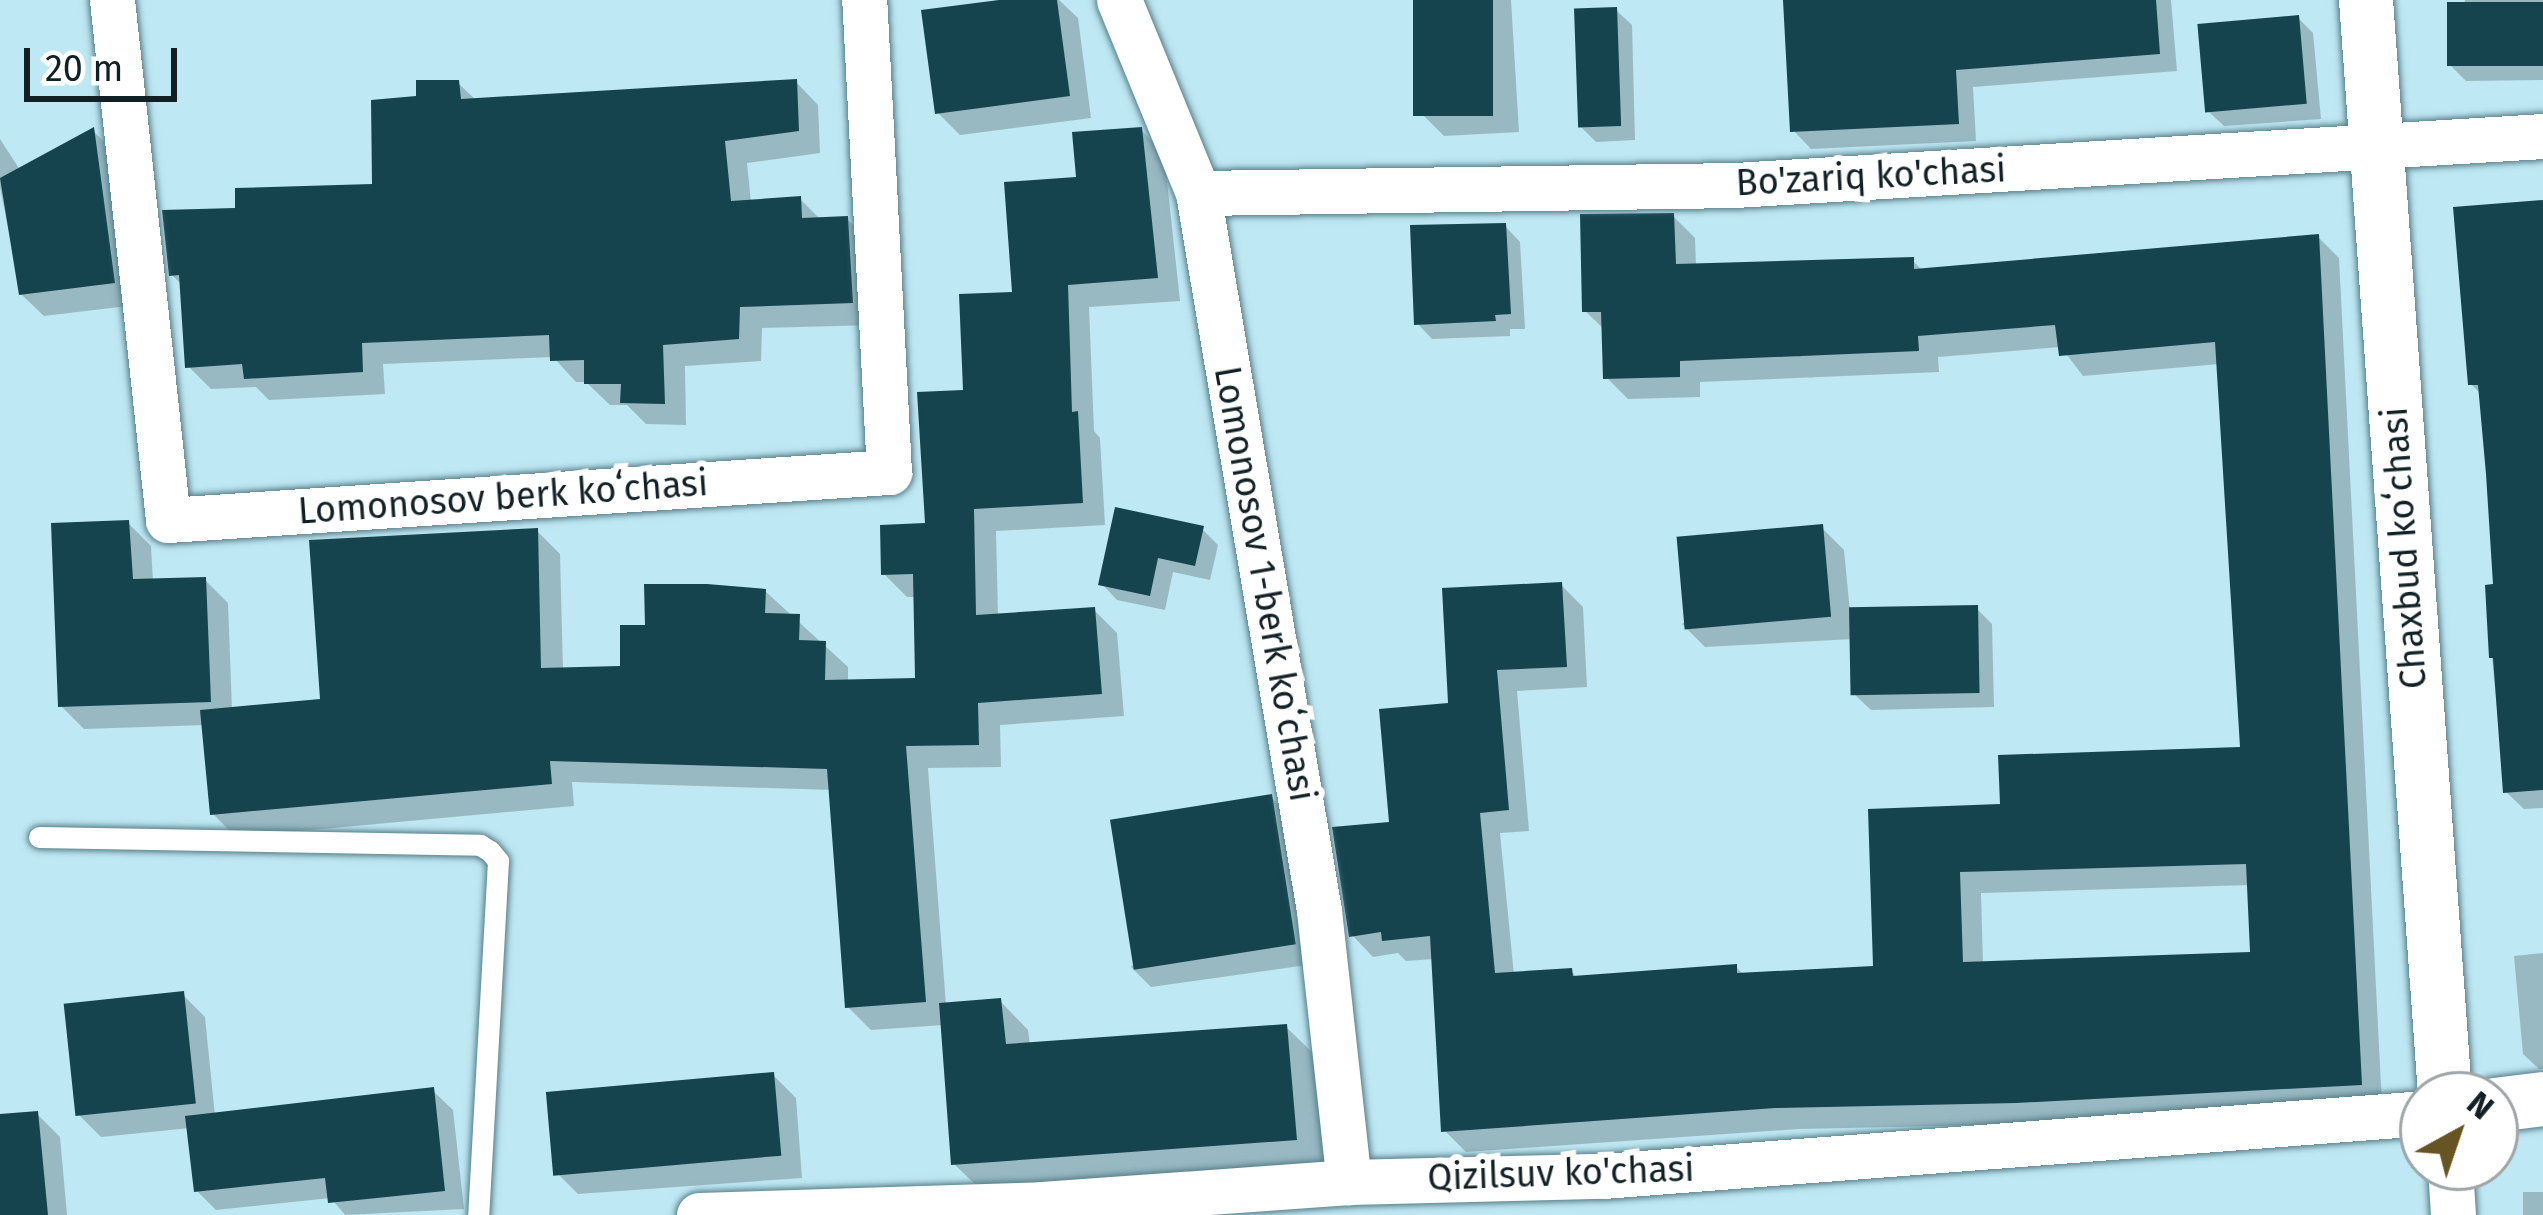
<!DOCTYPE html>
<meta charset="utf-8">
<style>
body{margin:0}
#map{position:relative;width:2543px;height:1215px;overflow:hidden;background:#bee8f3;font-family:"Fira Sans",sans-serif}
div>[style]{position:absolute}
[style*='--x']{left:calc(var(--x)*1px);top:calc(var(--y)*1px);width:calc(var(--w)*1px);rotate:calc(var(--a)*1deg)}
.shadow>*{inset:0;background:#0003;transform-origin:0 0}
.building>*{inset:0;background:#15444e;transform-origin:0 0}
.roads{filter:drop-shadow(0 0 3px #577e89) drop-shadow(0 0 3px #577e89)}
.service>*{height:21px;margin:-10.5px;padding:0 10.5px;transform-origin:10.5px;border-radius:10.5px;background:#fff}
.minor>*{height:45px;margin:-22.5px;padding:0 22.5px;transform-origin:22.5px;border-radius:22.5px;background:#fff}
.tertiary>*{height:54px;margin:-27px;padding:0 27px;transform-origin:27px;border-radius:27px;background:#fff}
span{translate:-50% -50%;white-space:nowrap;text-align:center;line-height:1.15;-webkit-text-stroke:12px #fff;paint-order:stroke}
.street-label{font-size:36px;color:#102024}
.north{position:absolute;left:2399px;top:1071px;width:120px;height:120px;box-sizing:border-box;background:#fff;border:3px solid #9fa6a7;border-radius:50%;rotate:40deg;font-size:33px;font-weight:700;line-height:48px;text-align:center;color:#102024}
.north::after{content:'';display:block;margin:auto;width:42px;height:54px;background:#665422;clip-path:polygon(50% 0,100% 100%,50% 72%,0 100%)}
.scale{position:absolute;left:24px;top:48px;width:153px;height:54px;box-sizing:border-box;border:6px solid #102024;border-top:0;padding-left:15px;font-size:36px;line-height:42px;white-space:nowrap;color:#102024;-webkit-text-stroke:9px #fff;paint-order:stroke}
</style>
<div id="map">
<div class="shadow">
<div style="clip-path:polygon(1022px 0,1059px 0,1078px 18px,1091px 118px,960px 135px,937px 112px)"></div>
<div style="clip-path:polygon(1416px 0,1511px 0,1519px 132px,1444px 136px,1423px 115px)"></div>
<div style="clip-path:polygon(1786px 0,2171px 0,2177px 71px,1973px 87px,1976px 141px,1811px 149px,1793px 130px)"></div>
<div style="clip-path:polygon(2465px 0,2543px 0,2543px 80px,2466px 81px,2450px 65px)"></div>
<div style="clip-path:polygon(1616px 10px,1632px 25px,1635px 140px,1596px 142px,1580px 126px)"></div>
<div style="clip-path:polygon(2298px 18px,2313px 33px,2321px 119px,2224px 126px,2208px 111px)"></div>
<div style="clip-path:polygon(796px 82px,818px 105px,820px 153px,747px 163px,751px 203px,800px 199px,821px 220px,847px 219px,870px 242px,874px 325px,762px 328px,761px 361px,685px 366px,686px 425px,646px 424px,627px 405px,610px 405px,586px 382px,576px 382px,553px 357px,383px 364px,385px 394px,269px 400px,256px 387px,211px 389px,188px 366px,182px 285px,172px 275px,238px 211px,375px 187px,419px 99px,458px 83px,477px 101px)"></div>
<div style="clip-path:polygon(1141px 130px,1164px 153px,1180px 301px,1089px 307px,1094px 431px,1100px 438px,1105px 525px,996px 531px,998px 616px,1094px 610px,1117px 633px,1124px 716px,1000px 725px,1001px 767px,928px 768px,946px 1005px,1000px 1001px,1028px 1030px,1030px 1046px,1286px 1027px,1315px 1055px,1324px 1167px,983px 1192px,954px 1164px,943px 1025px,871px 1030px,848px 1007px,832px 790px,572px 782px,574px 806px,236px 837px,213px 814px,205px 725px,84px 729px,61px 706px,128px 523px,151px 546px,153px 582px,205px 580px,228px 603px,232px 710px,323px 701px,537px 531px,560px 554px,563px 671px,623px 669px,648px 628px,765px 591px,848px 667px,848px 683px,918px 681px,916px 597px,907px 597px,884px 574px,928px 526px,966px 393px,1079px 180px)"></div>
<div style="clip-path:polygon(93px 131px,116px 153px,136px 305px,44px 316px,21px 294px,0 187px,0 139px,20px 170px)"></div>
<div style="clip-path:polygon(2543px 203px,2543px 808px,2524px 809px,2505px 791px,2492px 657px,2496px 587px,2482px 395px,2471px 384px)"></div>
<div style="clip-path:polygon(evenodd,1673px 216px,1695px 238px,1696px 266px,1912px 260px,1923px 271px,2318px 237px,2339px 258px,2382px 1105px,2039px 1124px,1799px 1129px,1466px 1152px,1444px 1130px,1434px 959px,1406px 961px,1398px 953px,1373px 957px,1352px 935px,1392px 824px,1451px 706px,1561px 585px,1583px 607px,1587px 687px,1517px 691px,1529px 831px,1500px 833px,1514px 975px,1571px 971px,1578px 979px,1736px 967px,1744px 975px,1876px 969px,2003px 807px,2243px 750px,2219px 364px,2083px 376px,2061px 347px,1938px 357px,1939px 372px,1700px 382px,1700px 397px,1628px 399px,1606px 377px,1605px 330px,1585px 311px,1673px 216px,2250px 885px,2253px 955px,1983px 964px,1981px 893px,2250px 885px)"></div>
<div style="clip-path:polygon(1505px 226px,1520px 242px,1525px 329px,1510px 329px,1510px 336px,1432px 339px,1417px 323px)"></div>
<div style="clip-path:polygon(1821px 527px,1844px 550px,1850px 612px,1976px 608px,1992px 624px,1994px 707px,1871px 710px,1855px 695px,1853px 639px,1705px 647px,1682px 624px)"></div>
<div style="clip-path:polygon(1202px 529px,1218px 545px,1210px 580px,1173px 572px,1165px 610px,1117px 600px,1102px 584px)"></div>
<div style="clip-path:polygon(1271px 797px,1291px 818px,1314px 964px,1151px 987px,1131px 967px)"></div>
<div style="clip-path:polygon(2543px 953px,2543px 1069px,2539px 1069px,2523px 1054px,2514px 956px)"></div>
<div style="clip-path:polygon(182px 994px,205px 1017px,215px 1116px,433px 1091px,453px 1110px,464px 1209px,345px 1215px,331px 1198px,216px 1210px,196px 1190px,190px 1128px,101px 1137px,78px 1114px)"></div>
<div style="clip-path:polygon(773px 1075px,796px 1098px,802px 1178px,578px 1194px,555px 1171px)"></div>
<div style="clip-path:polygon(37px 1114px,60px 1137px,67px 1215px,0 1215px,0 1117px)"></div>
<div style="left:2543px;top:1192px;width:23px;height:20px;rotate:90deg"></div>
</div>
<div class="building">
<div style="clip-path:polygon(999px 0,1057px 0,1070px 96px,935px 114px,921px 10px)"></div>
<div style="left:1413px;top:0;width:80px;height:116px"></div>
<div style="clip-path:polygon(1783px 0,2156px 0,2160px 54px,1956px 70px,1959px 124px,1790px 132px)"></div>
<div style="left:2447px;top:2px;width:96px;height:64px"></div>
<div style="left:1617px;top:7px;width:119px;height:43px;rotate:88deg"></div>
<div style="left:2299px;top:15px;width:89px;height:102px;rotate:85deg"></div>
<div style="clip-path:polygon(797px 79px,799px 131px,725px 141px,731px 201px,801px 196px,802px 218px,848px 216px,853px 303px,740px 307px,739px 339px,663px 345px,665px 404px,620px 403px,621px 384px,584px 384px,584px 360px,550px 361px,549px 335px,362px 343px,363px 372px,244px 379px,242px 364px,185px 368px,179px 275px,169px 276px,162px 210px,235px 208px,235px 188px,372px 184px,371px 100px,416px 96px,416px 80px,459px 80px,461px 99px)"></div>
<div style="clip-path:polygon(94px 127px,115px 283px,19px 295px,0 178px)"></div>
<div style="clip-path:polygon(1142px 127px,1158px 278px,1068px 285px,1072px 412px,1078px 411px,1083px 503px,974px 509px,976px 615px,1095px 607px,1102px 694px,978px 703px,979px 745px,906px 746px,926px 1002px,845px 1008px,827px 769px,550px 761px,552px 784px,210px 815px,200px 710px,320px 699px,309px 540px,538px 528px,541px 668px,620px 666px,620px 625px,645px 625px,644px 584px,707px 584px,766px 589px,765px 613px,800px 614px,799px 640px,826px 641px,825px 680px,915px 678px,913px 574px,881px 575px,880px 525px,925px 523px,917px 392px,963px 390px,959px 294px,1012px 292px,1004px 182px,1076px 177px,1072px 132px)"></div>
<div style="clip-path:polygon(2543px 200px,2543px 790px,2503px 793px,2493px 658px,2489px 658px,2485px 585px,2493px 584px,2486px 474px,2478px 385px,2468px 385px,2453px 207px)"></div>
<div style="clip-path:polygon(evenodd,1674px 213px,1676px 264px,1914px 257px,1914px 269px,2319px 234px,2362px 1085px,2016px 1103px,1775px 1108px,1441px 1132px,1430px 936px,1382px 941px,1381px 932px,1349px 937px,1332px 827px,1389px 822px,1379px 709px,1448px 703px,1442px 588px,1562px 582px,1567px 667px,1497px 670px,1509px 810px,1480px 813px,1495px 973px,1572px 968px,1573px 976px,1737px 964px,1737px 973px,1873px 966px,1868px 809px,2000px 804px,1998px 755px,2240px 747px,2215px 342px,2059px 356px,2055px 325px,1918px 336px,1919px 351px,1680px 361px,1680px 377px,1603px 379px,1601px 312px,1582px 312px,1580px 214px,1674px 213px,2246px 864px,2250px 952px,1963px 962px,1960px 872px,2246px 864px)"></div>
<div style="clip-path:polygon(1506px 223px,1511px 314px,1495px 315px,1496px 321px,1414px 325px,1410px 225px)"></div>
<div style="clip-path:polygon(1115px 507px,1204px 526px,1195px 566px,1158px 558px,1150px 596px,1098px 585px)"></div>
<div style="clip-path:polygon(129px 520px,133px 579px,206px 577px,211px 702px,58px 707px,51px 523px)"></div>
<div style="left:1823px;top:524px;width:93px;height:147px;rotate:85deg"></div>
<div style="left:1978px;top:605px;width:88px;height:129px;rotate:89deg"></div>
<div style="left:1272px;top:794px;width:152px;height:164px;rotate:81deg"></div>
<div style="left:184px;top:991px;width:113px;height:121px;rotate:84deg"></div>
<div style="clip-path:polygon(1001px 998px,1006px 1044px,1287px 1024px,1297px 1140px,951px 1165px,939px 1003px)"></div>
<div style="left:774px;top:1072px;width:84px;height:229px;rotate:85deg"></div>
<div style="clip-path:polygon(434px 1087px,445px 1191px,328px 1203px,325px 1178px,194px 1192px,185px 1116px)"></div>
<div style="clip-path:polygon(38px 1111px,48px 1215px,0 1215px,0 1114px)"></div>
</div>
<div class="roads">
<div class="service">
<div style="--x:39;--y:837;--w:441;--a:1"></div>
<div style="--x:480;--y:845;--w:12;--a:31"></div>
<div style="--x:490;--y:851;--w:13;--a:51"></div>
<div style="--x:498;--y:861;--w:355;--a:93.2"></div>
</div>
<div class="minor">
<div style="--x:112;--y:0;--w:523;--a:83.85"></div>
<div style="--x:168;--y:520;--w:723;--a:-3.81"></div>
<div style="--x:889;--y:472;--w:473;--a:-93"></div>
<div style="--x:1119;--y:0;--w:209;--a:67.7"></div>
<div style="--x:1198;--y:193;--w:728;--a:80.43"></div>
<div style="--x:1319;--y:911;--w:273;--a:83.7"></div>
<div style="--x:1198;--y:193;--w:537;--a:-0.85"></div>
<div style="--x:1735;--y:185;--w:809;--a:-3.47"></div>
<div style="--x:2450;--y:1167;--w:48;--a:86.4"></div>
<div style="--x:699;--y:1215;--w:343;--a:-1.8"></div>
<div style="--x:1042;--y:1204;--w:308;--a:-4.1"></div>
<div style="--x:1349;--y:1182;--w:254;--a:-1.4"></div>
<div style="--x:1603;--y:1176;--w:822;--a:-4.39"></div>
</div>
<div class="tertiary">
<div style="--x:2366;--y:0;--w:1098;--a:85.87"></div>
<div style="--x:2495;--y:1105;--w:48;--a:-7.1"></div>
</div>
</div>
<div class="street-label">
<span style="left:1871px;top:177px;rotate:-3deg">Bo'zariq ko'chasi</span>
<span style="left:503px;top:498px;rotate:-4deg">Lomonosov berk koʻchasi</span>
<span style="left:2405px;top:548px;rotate:-94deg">Chaxbud koʻchasi</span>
<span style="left:1264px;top:584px;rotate:80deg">Lomonosov 1-berk koʻchasi</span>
<span style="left:1561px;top:1174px;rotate:-2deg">Qizilsuv ko'chasi</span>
</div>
<div class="north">N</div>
<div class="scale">20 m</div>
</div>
